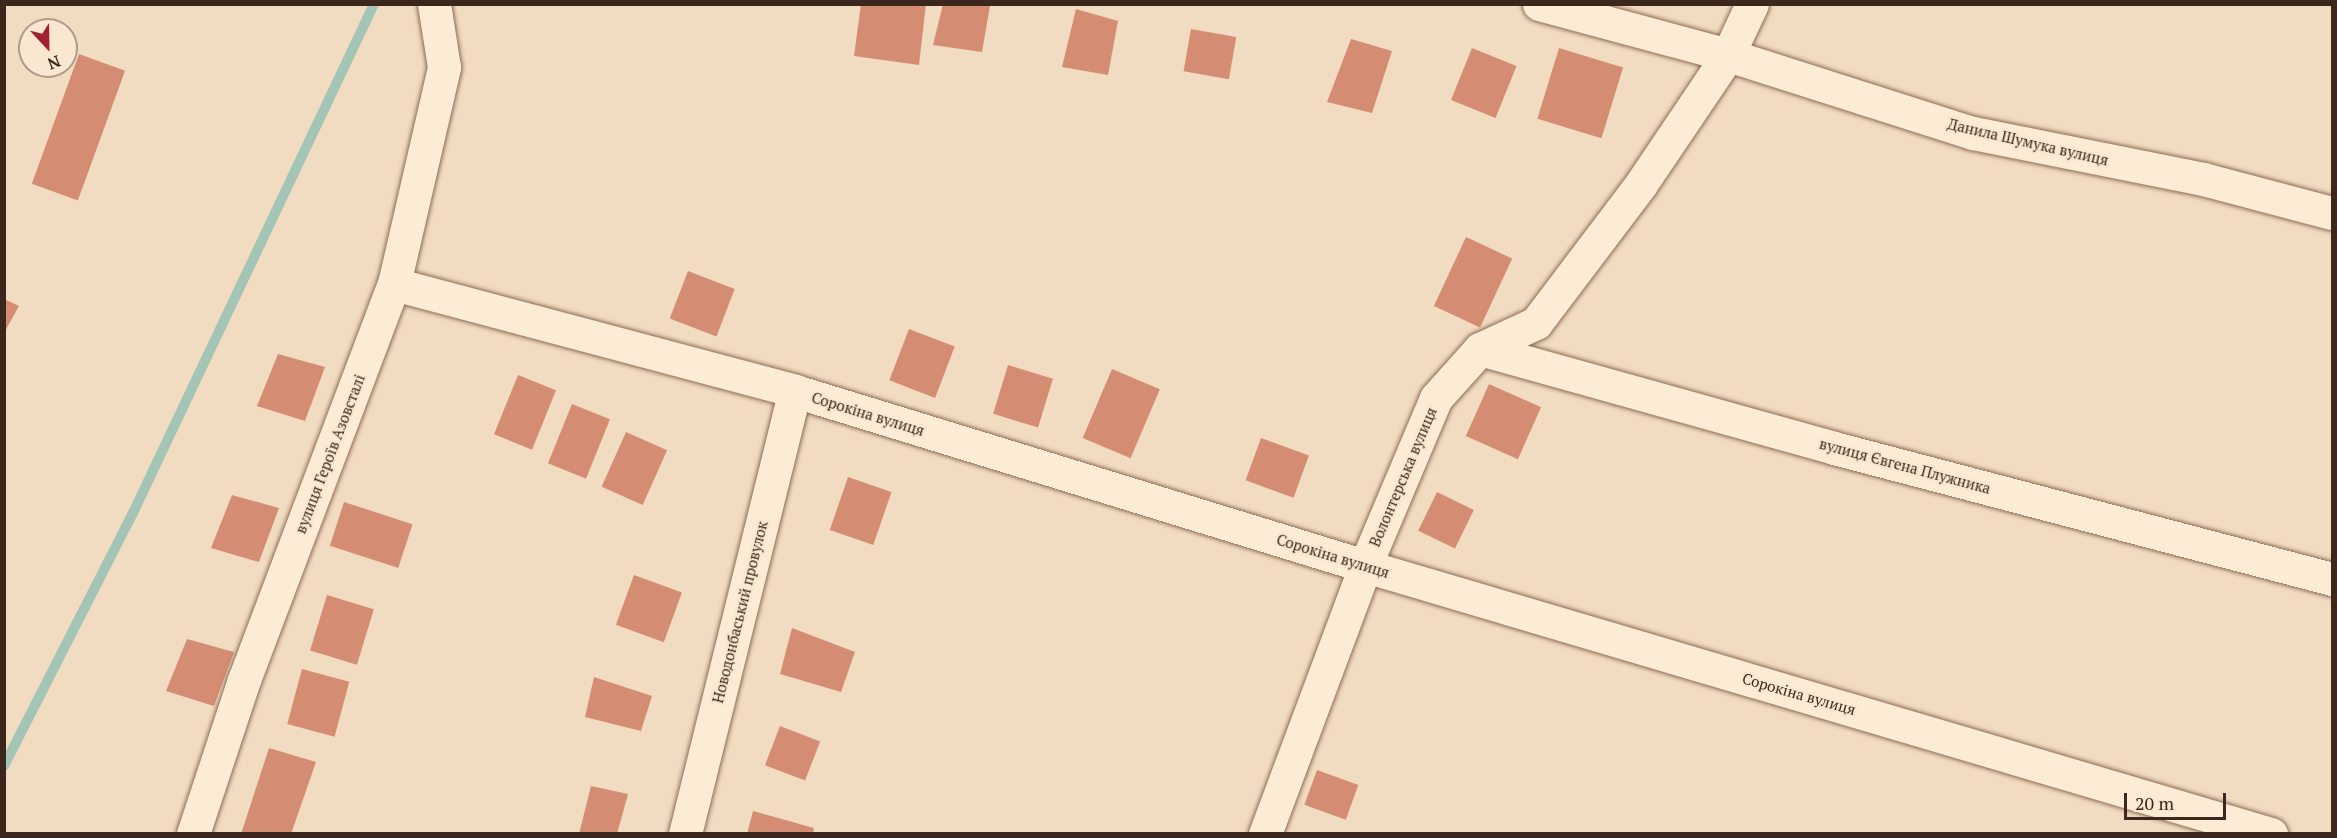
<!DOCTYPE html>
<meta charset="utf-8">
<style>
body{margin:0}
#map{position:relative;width:2337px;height:838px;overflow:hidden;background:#f2dcc1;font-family:"PT Serif",serif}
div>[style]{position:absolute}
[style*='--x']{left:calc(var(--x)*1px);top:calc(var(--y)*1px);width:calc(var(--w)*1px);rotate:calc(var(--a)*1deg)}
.stream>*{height:10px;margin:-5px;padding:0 5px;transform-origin:5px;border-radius:5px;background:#a4c4b6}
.building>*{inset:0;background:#d48d73;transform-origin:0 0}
.roads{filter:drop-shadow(0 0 2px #8d6c56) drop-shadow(0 0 2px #8d6c56)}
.minor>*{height:33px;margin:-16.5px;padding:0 16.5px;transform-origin:16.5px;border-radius:16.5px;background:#fcebd5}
span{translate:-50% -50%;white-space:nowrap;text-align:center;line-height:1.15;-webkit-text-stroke:5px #f9e7d1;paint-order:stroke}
.street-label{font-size:15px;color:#3b271c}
.frame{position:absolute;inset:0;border:6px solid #3b271c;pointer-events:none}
.north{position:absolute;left:18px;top:18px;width:60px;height:60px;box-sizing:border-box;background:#f9e7d1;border:2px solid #ad9a89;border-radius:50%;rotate:158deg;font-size:16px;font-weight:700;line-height:24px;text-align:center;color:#3b271c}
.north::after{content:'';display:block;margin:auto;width:21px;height:27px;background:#a22034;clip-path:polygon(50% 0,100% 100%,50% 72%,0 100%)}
.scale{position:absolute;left:2124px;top:793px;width:102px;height:27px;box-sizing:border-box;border:3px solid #3b271c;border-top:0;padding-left:8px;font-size:18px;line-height:21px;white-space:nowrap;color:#3b271c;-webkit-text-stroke:4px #f9e7d1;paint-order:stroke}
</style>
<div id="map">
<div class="stream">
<div style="--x:4;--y:766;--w:282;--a:-63"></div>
<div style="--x:132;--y:515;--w:565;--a:-64.66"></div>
</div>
<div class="building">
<div style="clip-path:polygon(861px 4px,926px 4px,919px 65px,854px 56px)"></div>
<div style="clip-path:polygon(943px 4px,990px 6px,982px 52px,933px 45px)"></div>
<div style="clip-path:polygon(1076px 9px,1118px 21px,1108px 75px,1062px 67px)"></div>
<div style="left:1191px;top:29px;width:46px;height:43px;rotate:10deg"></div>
<div style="clip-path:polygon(1351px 39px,1392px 51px,1372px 113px,1327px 102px)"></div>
<div style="left:1472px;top:48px;width:48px;height:56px;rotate:22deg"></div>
<div style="left:1559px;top:48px;width:67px;height:74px;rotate:17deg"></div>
<div style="left:79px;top:54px;width:49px;height:138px;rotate:20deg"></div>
<div style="left:1466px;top:237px;width:51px;height:76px;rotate:25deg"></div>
<div style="left:688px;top:271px;width:50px;height:51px;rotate:21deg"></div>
<div style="clip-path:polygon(4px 299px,19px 306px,4px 333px)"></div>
<div style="left:909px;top:329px;width:49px;height:55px;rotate:21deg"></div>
<div style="clip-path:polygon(278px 354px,325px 367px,305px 421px,257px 406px)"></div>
<div style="left:1008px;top:365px;width:47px;height:51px;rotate:17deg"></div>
<div style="left:1112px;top:369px;width:52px;height:75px;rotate:23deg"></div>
<div style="left:518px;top:375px;width:41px;height:64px;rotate:22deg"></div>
<div style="left:1489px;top:384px;width:57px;height:57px;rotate:24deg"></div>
<div style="left:572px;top:404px;width:41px;height:64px;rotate:22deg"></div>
<div style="left:626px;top:432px;width:45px;height:60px;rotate:24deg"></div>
<div style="left:1261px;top:438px;width:51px;height:45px;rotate:20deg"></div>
<div style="left:848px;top:477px;width:46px;height:56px;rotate:19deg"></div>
<div style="left:1437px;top:492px;width:41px;height:43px;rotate:26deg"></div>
<div style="clip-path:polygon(232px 495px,279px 508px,259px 562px,211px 548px)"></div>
<div style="left:344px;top:502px;width:72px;height:46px;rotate:18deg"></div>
<div style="left:634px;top:575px;width:51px;height:53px;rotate:20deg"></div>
<div style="left:327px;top:595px;width:49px;height:58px;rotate:17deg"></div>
<div style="clip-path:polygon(792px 628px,855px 652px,841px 692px,780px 674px)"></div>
<div style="clip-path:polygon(187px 639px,234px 652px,214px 706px,166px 691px)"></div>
<div style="left:302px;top:669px;width:49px;height:57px;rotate:15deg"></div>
<div style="clip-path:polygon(594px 677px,652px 696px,641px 731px,585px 717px)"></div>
<div style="left:780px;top:726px;width:43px;height:42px;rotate:21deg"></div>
<div style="clip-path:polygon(269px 748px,316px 762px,291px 834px,241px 834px)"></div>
<div style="left:1317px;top:770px;width:44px;height:37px;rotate:20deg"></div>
<div style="clip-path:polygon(591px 786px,628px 794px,617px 834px,579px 834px)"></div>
<div style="clip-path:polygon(753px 811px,814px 828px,813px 834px,747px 834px)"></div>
</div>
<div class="roads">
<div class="minor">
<div style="--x:1539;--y:4;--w:196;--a:15.1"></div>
<div style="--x:1728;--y:55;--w:257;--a:17.7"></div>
<div style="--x:1973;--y:133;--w:235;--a:11.3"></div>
<div style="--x:2203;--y:179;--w:133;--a:14.8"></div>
<div style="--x:394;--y:284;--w:415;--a:14.9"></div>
<div style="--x:795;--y:391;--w:596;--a:17.07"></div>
<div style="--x:1365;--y:566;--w:945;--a:16.48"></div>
<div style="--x:1480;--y:349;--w:368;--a:15.6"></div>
<div style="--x:1834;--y:448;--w:515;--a:14.74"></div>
<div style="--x:193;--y:834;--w:162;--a:-71.7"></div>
<div style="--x:244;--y:680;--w:423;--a:-69.3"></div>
<div style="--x:394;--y:284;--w:223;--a:-77"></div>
<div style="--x:444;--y:67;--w:64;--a:-99"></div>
<div style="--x:685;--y:834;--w:456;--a:-76.1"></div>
<div style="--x:1265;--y:834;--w:286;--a:-69.5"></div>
<div style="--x:1365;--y:566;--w:182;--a:-67.1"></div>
<div style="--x:1436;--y:398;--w:66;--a:-48.1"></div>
<div style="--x:1480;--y:349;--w:62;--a:-24.9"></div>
<div style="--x:1536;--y:323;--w:174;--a:-52.9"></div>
<div style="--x:1641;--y:184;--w:156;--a:-56"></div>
<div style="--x:1728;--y:55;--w:56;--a:-64.8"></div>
</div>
</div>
<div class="street-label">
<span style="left:2028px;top:142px;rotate:13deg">Данила Шумука вулиця</span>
<span style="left:868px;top:414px;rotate:17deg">Сорокіна вулиця</span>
<span style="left:330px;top:454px;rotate:-69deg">вулиця Героїв Азовсталі</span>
<span style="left:1905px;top:466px;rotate:15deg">вулиця Євгена Плужника</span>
<span style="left:1403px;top:477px;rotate:-67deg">Волонтерська вулиця</span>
<span style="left:1333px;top:556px;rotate:17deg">Сорокіна вулиця</span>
<span style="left:740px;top:612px;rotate:-76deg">Новодонбаський провулок</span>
<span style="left:1799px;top:694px;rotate:16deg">Сорокіна вулиця</span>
</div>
<div class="frame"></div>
<div class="north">N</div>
<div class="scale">20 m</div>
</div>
